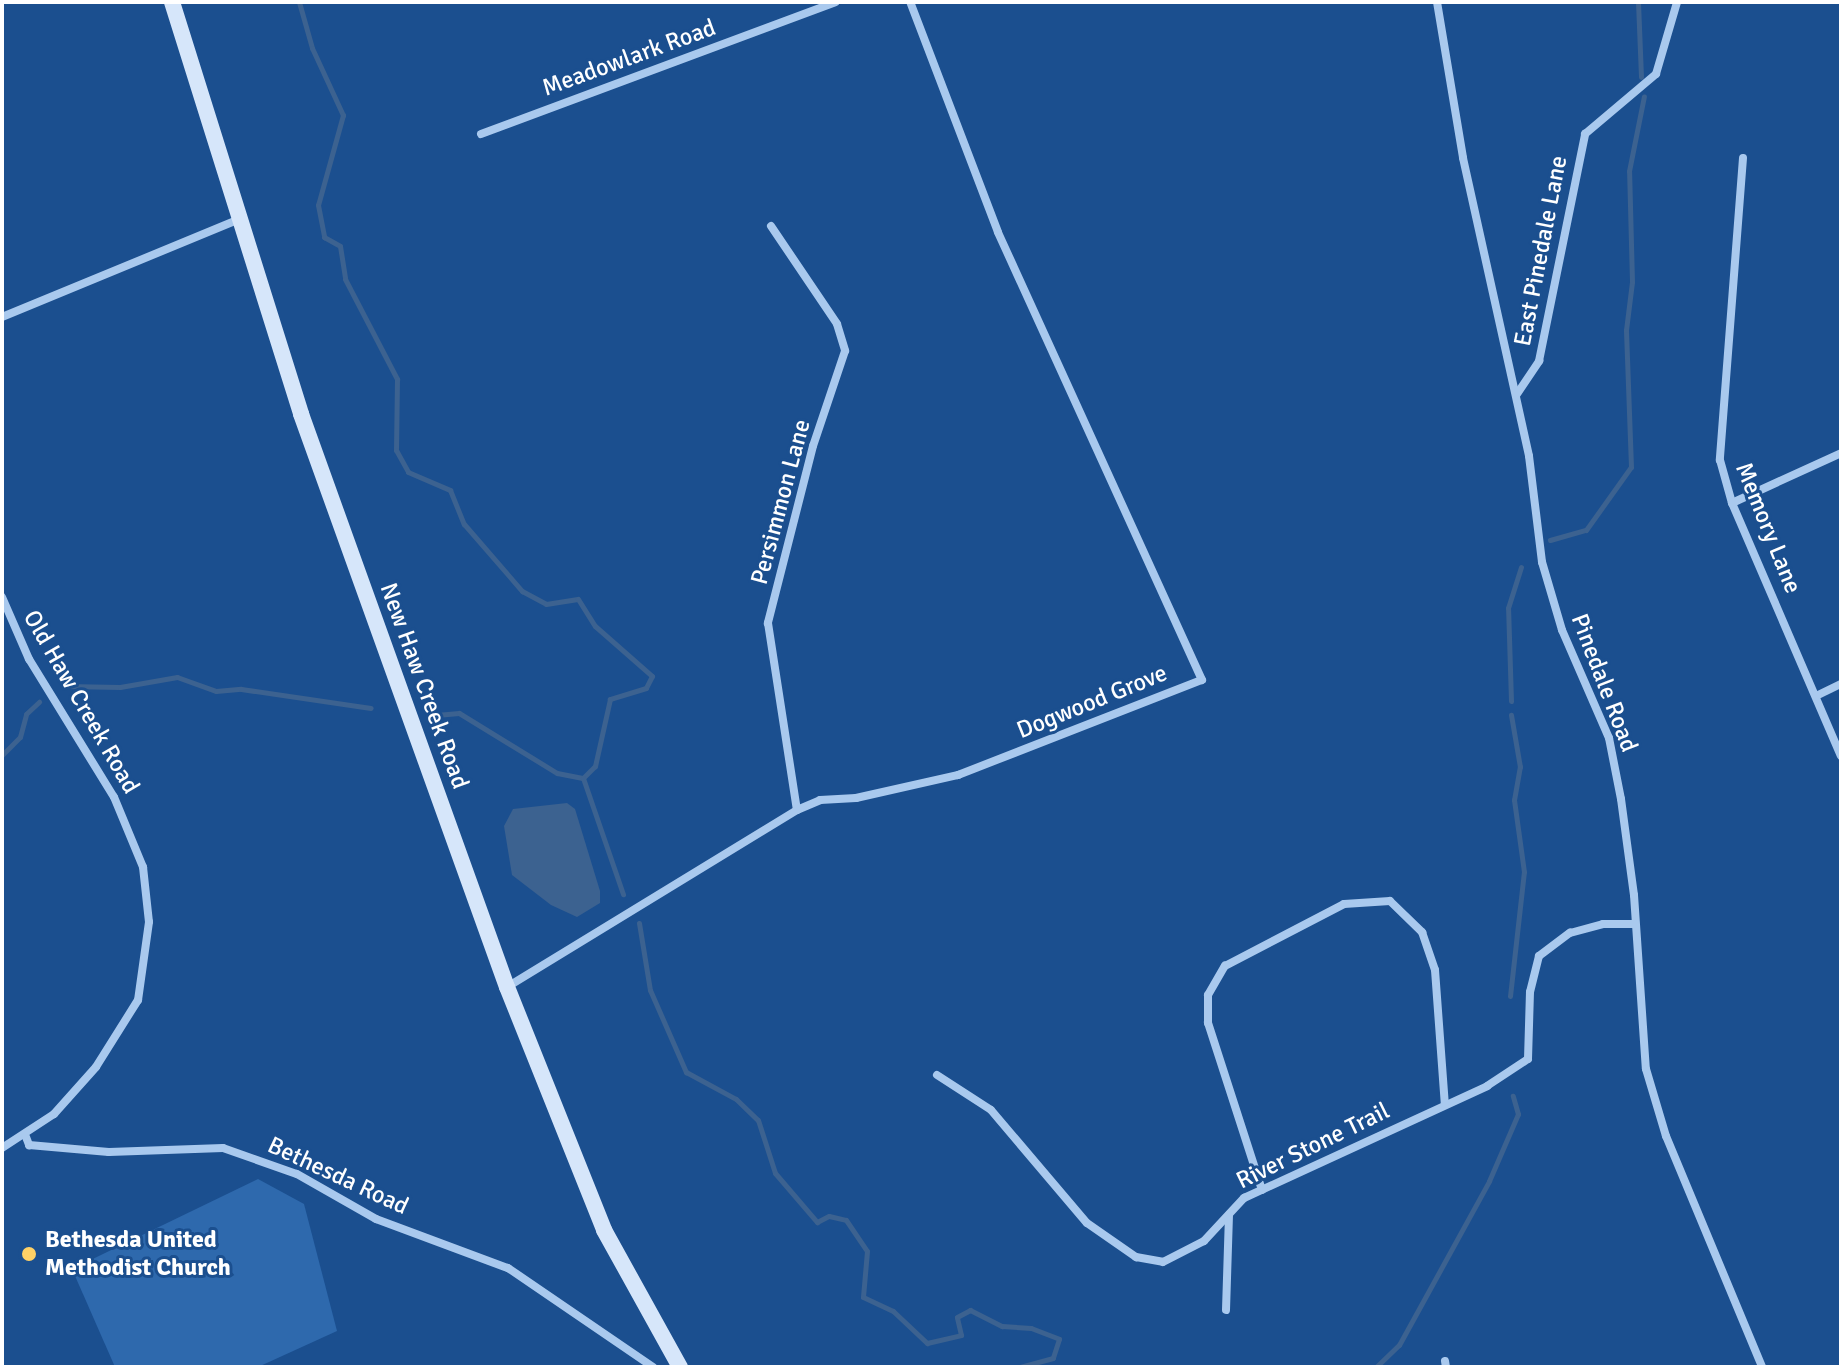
<!DOCTYPE html>
<style>
body{margin:0}
#map{position:relative;width:1843px;height:1369px;overflow:hidden;background:#1b4f8f;font-family:Signika,sans-serif}
div>[style]{position:absolute}
[style*='--x']{left:calc(var(--x)*1px);top:calc(var(--y)*1px);width:calc(var(--w)*1px);rotate:calc(var(--a)*1deg)}
.green>*{inset:0;background:#2e69ad}
.water>*{inset:0;background:#3c6290}
.stream>*{height:5px;margin:-2.5px;padding:0 2.5px;transform-origin:2.5px;border-radius:2.5px;background:#3c6290}
.street>*{height:8px;margin:-4px;padding:0 4px;transform-origin:4px;border-radius:4px;background:#a9c9ee}
.secondary>*{height:16px;margin:-8px;padding:0 8px;transform-origin:8px;border-radius:8px;background:#d6e6fa}
.dots>*{width:22px;height:22px;translate:-50% -50%;box-sizing:border-box;border:4px solid #1b4f8f;border-radius:50%}
span{translate:-50% -50%;white-space:nowrap;text-align:center;line-height:1.15;-webkit-text-stroke:6px #1b4f8f;paint-order:stroke}
.street-label{font-size:24px;color:#fff}
.poi-label{font-size:24px;color:#fff;font-weight:700}
.left{translate:0 -50%;text-align:left}
.frame{position:absolute;inset:0;border:4px solid #fff;pointer-events:none}
</style>
<div id="map">
<div class="green">
<div style="clip-path:polygon(258px 1179px,304px 1204px,337px 1331px,258px 1367px,115px 1367px,72px 1269px)"></div>
</div>
<div class="water">
<div style="clip-path:polygon(567px 803px,575px 809px,600px 891px,600px 903px,577px 917px,551px 905px,512px 875px,504px 826px,513px 809px)"></div>
</div>
<div class="stream">
<div style="--x:299;--y:2;--w:48;--a:74.2"></div>
<div style="--x:312;--y:48;--w:74;--a:65.2"></div>
<div style="--x:343;--y:115;--w:93;--a:105.5"></div>
<div style="--x:318;--y:205;--w:33;--a:79"></div>
<div style="--x:324;--y:237;--w:18;--a:29"></div>
<div style="--x:340;--y:246;--w:33;--a:81"></div>
<div style="--x:345;--y:279;--w:113;--a:62.5"></div>
<div style="--x:397;--y:379;--w:71;--a:90.8"></div>
<div style="--x:396;--y:450;--w:25;--a:61"></div>
<div style="--x:408;--y:472;--w:46;--a:23.2"></div>
<div style="--x:450;--y:490;--w:37;--a:68"></div>
<div style="--x:464;--y:524;--w:89;--a:49.1"></div>
<div style="--x:522;--y:591;--w:27;--a:28"></div>
<div style="--x:546;--y:604;--w:32;--a:-9"></div>
<div style="--x:578;--y:599;--w:32;--a:58"></div>
<div style="--x:595;--y:626;--w:76;--a:41.3"></div>
<div style="--x:652;--y:676;--w:13;--a:117"></div>
<div style="--x:646;--y:688;--w:38;--a:163"></div>
<div style="--x:610;--y:699;--w:69;--a:102.6"></div>
<div style="--x:595;--y:766;--w:17;--a:135"></div>
<div style="--x:1638;--y:2;--w:75;--a:87.7"></div>
<div style="--x:1550;--y:540;--w:37;--a:-16"></div>
<div style="--x:1586;--y:530;--w:77;--a:-54.5"></div>
<div style="--x:1631;--y:467;--w:137;--a:-92.1"></div>
<div style="--x:1626;--y:330;--w:48;--a:-82.9"></div>
<div style="--x:1632;--y:282;--w:111;--a:-91.5"></div>
<div style="--x:1629;--y:171;--w:76;--a:-78.7"></div>
<div style="--x:66;--y:686;--w:54;--a:1.1"></div>
<div style="--x:120;--y:687;--w:58;--a:-10"></div>
<div style="--x:177;--y:677;--w:41;--a:19.7"></div>
<div style="--x:216;--y:691;--w:25;--a:-5"></div>
<div style="--x:241;--y:689;--w:131;--a:8.3"></div>
<div style="--x:1511;--y:701;--w:93;--a:-91.8"></div>
<div style="--x:1508;--y:608;--w:43;--a:-72.4"></div>
<div style="--x:436;--y:715;--w:23;--a:-5"></div>
<div style="--x:459;--y:713;--w:115;--a:31.5"></div>
<div style="--x:557;--y:773;--w:26;--a:11"></div>
<div style="--x:2;--y:755;--w:25;--a:-45"></div>
<div style="--x:20;--y:737;--w:24;--a:-75"></div>
<div style="--x:26;--y:714;--w:18;--a:-43"></div>
<div style="--x:583;--y:778;--w:123;--a:71"></div>
<div style="--x:639;--y:923;--w:68;--a:80.7"></div>
<div style="--x:650;--y:990;--w:90;--a:66.3"></div>
<div style="--x:686;--y:1072;--w:57;--a:28.4"></div>
<div style="--x:736;--y:1099;--w:30;--a:44"></div>
<div style="--x:758;--y:1120;--w:56;--a:72.2"></div>
<div style="--x:775;--y:1173;--w:65;--a:49.4"></div>
<div style="--x:817;--y:1222;--w:13;--a:-27"></div>
<div style="--x:829;--y:1216;--w:17;--a:13"></div>
<div style="--x:846;--y:1220;--w:37;--a:56"></div>
<div style="--x:867;--y:1251;--w:46;--a:95"></div>
<div style="--x:863;--y:1297;--w:33;--a:25"></div>
<div style="--x:893;--y:1311;--w:47;--a:43.3"></div>
<div style="--x:927;--y:1343;--w:35;--a:-13"></div>
<div style="--x:961;--y:1335;--w:18;--a:-103"></div>
<div style="--x:957;--y:1317;--w:15;--a:-28"></div>
<div style="--x:970;--y:1310;--w:36;--a:27"></div>
<div style="--x:1002;--y:1326;--w:29;--a:4"></div>
<div style="--x:1031;--y:1328;--w:30;--a:21"></div>
<div style="--x:1059;--y:1339;--w:20;--a:108"></div>
<div style="--x:1053;--y:1358;--w:35;--a:165"></div>
<div style="--x:1510;--y:996;--w:125;--a:-83.6"></div>
<div style="--x:1524;--y:872;--w:73;--a:-97.9"></div>
<div style="--x:1514;--y:800;--w:34;--a:-80"></div>
<div style="--x:1520;--y:767;--w:53;--a:-99.8"></div>
<div style="--x:1376;--y:1367;--w:32;--a:-44"></div>
<div style="--x:1399;--y:1345;--w:187;--a:-61.2"></div>
<div style="--x:1489;--y:1181;--w:73;--a:-66.6"></div>
<div style="--x:1518;--y:1114;--w:19;--a:-106"></div>
</div>
<div class="street">
<div style="--x:1437;--y:2;--w:158;--a:80.5"></div>
<div style="--x:1463;--y:158;--w:305;--a:77.5"></div>
<div style="--x:1529;--y:456;--w:107;--a:83"></div>
<div style="--x:1542;--y:562;--w:71;--a:73.6"></div>
<div style="--x:1562;--y:630;--w:118;--a:66.5"></div>
<div style="--x:1609;--y:738;--w:62;--a:78.9"></div>
<div style="--x:1621;--y:799;--w:97;--a:82.3"></div>
<div style="--x:1634;--y:895;--w:174;--a:86.1"></div>
<div style="--x:1646;--y:1069;--w:70;--a:73.4"></div>
<div style="--x:1666;--y:1136;--w:250;--a:67.4"></div>
<div style="--x:481;--y:134;--w:378;--a:-20.4"></div>
<div style="--x:1743;--y:158;--w:303;--a:94.4"></div>
<div style="--x:1720;--y:460;--w:45;--a:74.4"></div>
<div style="--x:1732;--y:503;--w:275;--a:66.7"></div>
<div style="--x:771;--y:226;--w:118;--a:56"></div>
<div style="--x:837;--y:324;--w:28;--a:73"></div>
<div style="--x:845;--y:351;--w:100;--a:108.6"></div>
<div style="--x:813;--y:446;--w:183;--a:104.3"></div>
<div style="--x:768;--y:623;--w:189;--a:81.2"></div>
<div style="--x:2;--y:317;--w:257;--a:-22.4"></div>
<div style="--x:1517;--y:394;--w:40;--a:-56"></div>
<div style="--x:1539;--y:361;--w:232;--a:-78.5"></div>
<div style="--x:1585;--y:134;--w:93;--a:-40.2"></div>
<div style="--x:1656;--y:74;--w:75;--a:-73.7"></div>
<div style="--x:1732;--y:503;--w:120;--a:-24.6"></div>
<div style="--x:2;--y:597;--w:68;--a:66.5"></div>
<div style="--x:29;--y:659;--w:162;--a:58.4"></div>
<div style="--x:114;--y:797;--w:76;--a:67.5"></div>
<div style="--x:143;--y:867;--w:55;--a:83.8"></div>
<div style="--x:149;--y:922;--w:79;--a:98"></div>
<div style="--x:138;--y:1000;--w:79;--a:122.1"></div>
<div style="--x:96;--y:1067;--w:63;--a:131.8"></div>
<div style="--x:54;--y:1114;--w:62;--a:146.8"></div>
<div style="--x:1816;--y:696;--w:28;--a:-26"></div>
<div style="--x:507;--y:987;--w:340;--a:-31.4"></div>
<div style="--x:797;--y:810;--w:25;--a:-23"></div>
<div style="--x:820;--y:800;--w:36;--a:-3"></div>
<div style="--x:856;--y:798;--w:105;--a:-12.7"></div>
<div style="--x:958;--y:775;--w:262;--a:-21.3"></div>
<div style="--x:1202;--y:680;--w:492;--a:-114.5"></div>
<div style="--x:998;--y:232;--w:246;--a:-110.9"></div>
<div style="--x:937;--y:1075;--w:64;--a:32.9"></div>
<div style="--x:991;--y:1110;--w:148;--a:49.7"></div>
<div style="--x:1087;--y:1223;--w:60;--a:34.8"></div>
<div style="--x:1136;--y:1257;--w:27;--a:10"></div>
<div style="--x:1163;--y:1262;--w:46;--a:-27.1"></div>
<div style="--x:1204;--y:1241;--w:59;--a:-47.1"></div>
<div style="--x:1244;--y:1198;--w:268;--a:-24.7"></div>
<div style="--x:1487;--y:1086;--w:49;--a:-33.4"></div>
<div style="--x:1528;--y:1059;--w:67;--a:-88.3"></div>
<div style="--x:1530;--y:992;--w:37;--a:-76"></div>
<div style="--x:1539;--y:956;--w:39;--a:-37"></div>
<div style="--x:1570;--y:933;--w:34;--a:-15"></div>
<div style="--x:1603;--y:924;--w:31;--a:0"></div>
<div style="--x:26;--y:1137;--w:9;--a:69"></div>
<div style="--x:29;--y:1145;--w:80;--a:5"></div>
<div style="--x:109;--y:1152;--w:114;--a:-2"></div>
<div style="--x:223;--y:1148;--w:78;--a:19.4"></div>
<div style="--x:297;--y:1174;--w:91;--a:29.7"></div>
<div style="--x:376;--y:1219;--w:141;--a:20.4"></div>
<div style="--x:508;--y:1268;--w:176;--a:34.3"></div>
<div style="--x:1262;--y:1190;--w:176;--a:-107.9"></div>
<div style="--x:1208;--y:1023;--w:28;--a:-90"></div>
<div style="--x:1208;--y:995;--w:34;--a:-60"></div>
<div style="--x:1225;--y:966;--w:134;--a:-27.5"></div>
<div style="--x:1344;--y:904;--w:46;--a:-3.7"></div>
<div style="--x:1390;--y:901;--w:45;--a:44.1"></div>
<div style="--x:1422;--y:932;--w:40;--a:71.1"></div>
<div style="--x:1435;--y:970;--w:135;--a:85.8"></div>
<div style="--x:1226;--y:1310;--w:95;--a:-88.2"></div>
<div style="--x:1445;--y:1361;--w:6;--a:81"></div>
</div>
<div class="secondary">
<div style="--x:172;--y:2;--w:432;--a:72.6"></div>
<div style="--x:301;--y:414;--w:609;--a:70.23"></div>
<div style="--x:507;--y:987;--w:262;--a:68.2"></div>
<div style="--x:604;--y:1230;--w:157;--a:61"></div>
</div>
<div class="dots">
<div style="left:29px;top:1254px;background:#ffd166"></div>
</div>
<div class="street-label">
<span style="left:629px;top:58px;rotate:-20deg">Meadowlark Road</span>
<span style="left:1541px;top:251px;rotate:-79deg">East Pinedale Lane</span>
<span style="left:781px;top:502px;rotate:-75deg">Persimmon Lane</span>
<span style="left:1768px;top:528px;rotate:68deg">Memory Lane</span>
<span style="left:1604px;top:683px;rotate:69deg">Pinedale Road</span>
<span style="left:424px;top:686px;rotate:70deg">New Haw Creek Road</span>
<span style="left:81px;top:702px;rotate:60deg">Old Haw Creek Road</span>
<span style="left:1092px;top:702px;rotate:-22deg">Dogwood Grove</span>
<span style="left:1313px;top:1146px;rotate:-26deg">River Stone Trail</span>
<span style="left:338px;top:1176px;rotate:25deg">Bethesda Road</span>
</div>
<div class="poi-label">
<span class="left" style="left:45px;top:1254px">Bethesda United<br>Methodist Church</span>
</div>
<div class="frame"></div>
</div>
